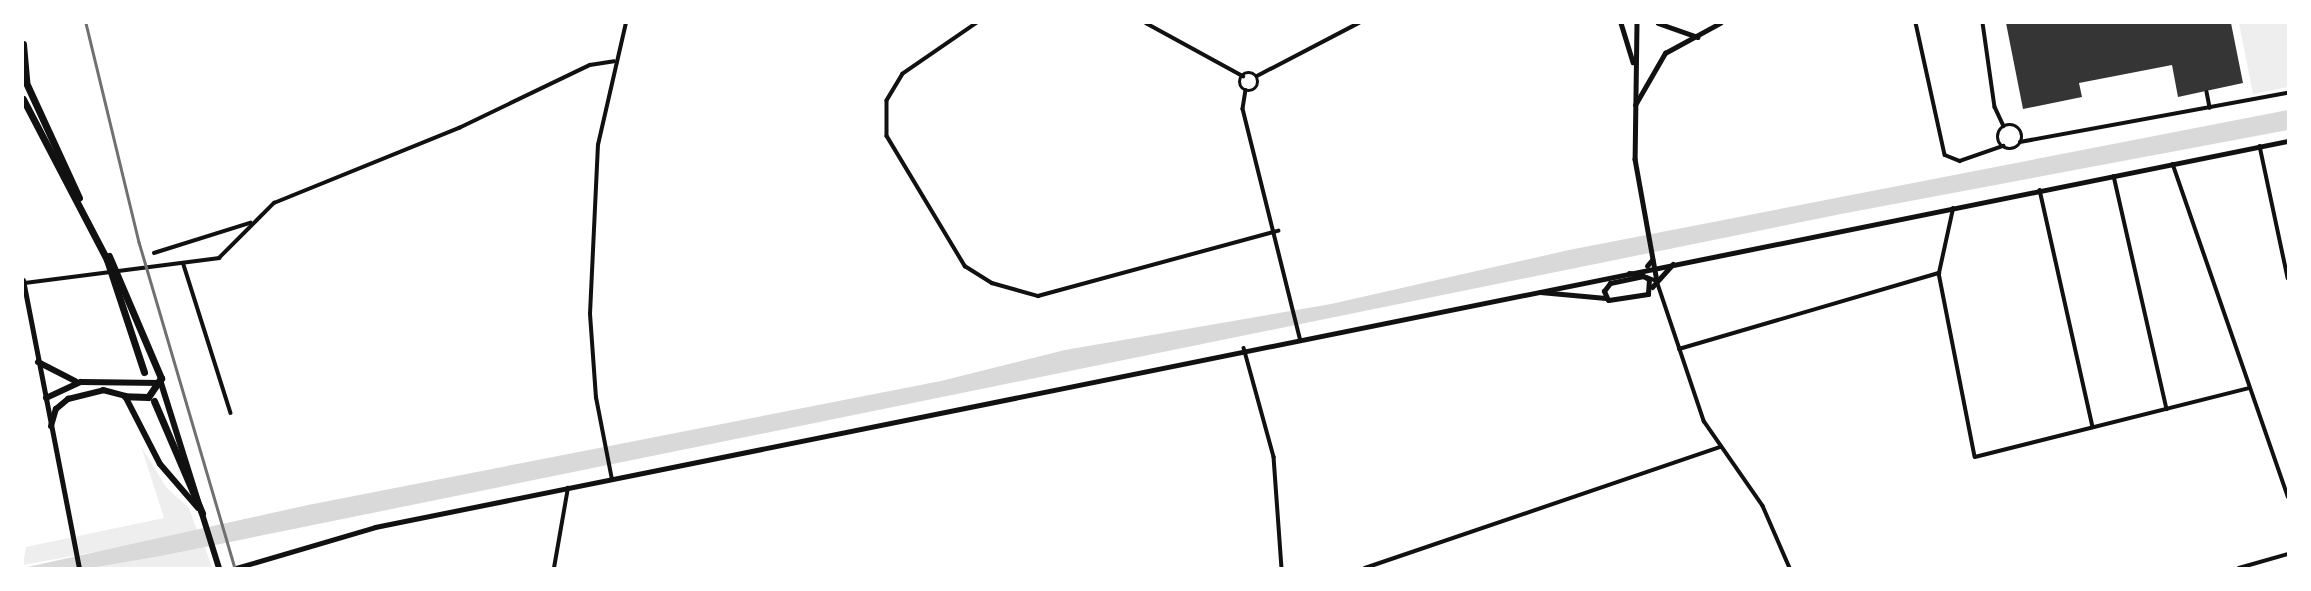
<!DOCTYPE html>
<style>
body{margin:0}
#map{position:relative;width:2311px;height:591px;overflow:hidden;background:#fff;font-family:"Fira Sans Condensed",sans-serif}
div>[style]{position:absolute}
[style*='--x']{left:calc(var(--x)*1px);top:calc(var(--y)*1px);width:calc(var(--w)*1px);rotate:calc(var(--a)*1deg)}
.green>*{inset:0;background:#eee}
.water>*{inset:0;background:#d9d9d9}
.building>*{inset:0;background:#353535}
.minor>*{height:3.5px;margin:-1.75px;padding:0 1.75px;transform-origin:1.75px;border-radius:1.75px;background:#111}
.minor>.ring{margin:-1.75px;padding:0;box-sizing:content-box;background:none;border:3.5px solid #111;border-radius:50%}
.tertiary>*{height:4.5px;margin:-2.25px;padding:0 2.25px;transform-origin:2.25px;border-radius:2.25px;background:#111}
.secondary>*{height:5px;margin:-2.5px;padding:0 2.5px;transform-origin:2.5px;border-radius:2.5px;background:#111}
.trunk>*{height:6px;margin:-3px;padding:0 3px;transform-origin:3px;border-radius:3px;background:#111}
.motorway>*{height:7px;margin:-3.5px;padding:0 3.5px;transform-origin:3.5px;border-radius:3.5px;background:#111}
.rail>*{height:2.5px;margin:-1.25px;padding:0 1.25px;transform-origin:1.25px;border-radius:1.25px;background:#707070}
span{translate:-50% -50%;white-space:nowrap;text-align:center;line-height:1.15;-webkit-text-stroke:7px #fff;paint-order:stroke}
.frame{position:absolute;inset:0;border:24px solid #fff;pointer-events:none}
</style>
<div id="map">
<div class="green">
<div style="clip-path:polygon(2239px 23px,2288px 23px,2288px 87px,2253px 94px)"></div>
<div style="clip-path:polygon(141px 446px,166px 487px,189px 508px,198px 533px,23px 565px,26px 547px,164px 518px)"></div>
<div style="clip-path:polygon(205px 547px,212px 568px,91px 568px,161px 556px)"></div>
</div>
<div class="water">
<div style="clip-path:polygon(2288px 110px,2288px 130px,1841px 214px,161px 556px,91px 568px,23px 568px,308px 505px,941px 381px,1065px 350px,1331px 304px,1569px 250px)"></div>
</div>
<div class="building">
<div style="clip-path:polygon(2006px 23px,2231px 23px,2243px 83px,2178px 97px,2172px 65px,2079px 83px,2082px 97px,2023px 109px)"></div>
</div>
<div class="minor">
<div style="--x:977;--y:23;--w:90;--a:145.4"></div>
<div style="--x:903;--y:74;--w:31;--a:121"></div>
<div style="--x:887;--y:101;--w:35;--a:90"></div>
<div style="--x:887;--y:136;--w:152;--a:59"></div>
<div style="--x:965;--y:266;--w:32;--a:32"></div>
<div style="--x:992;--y:283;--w:48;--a:15.8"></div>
<div style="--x:1038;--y:296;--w:249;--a:-15.2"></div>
<div style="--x:1146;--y:23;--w:111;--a:28.7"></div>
<div style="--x:1916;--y:23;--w:135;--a:77.6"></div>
<div style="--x:1945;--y:155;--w:16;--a:22"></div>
<div style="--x:1960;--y:161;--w:46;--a:-19.2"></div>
<div style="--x:1983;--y:23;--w:85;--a:81.9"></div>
<div style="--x:1995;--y:107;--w:21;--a:65"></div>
<div class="ring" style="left:1240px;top:73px;width:14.5px;height:14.5px"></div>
<div style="--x:1257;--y:76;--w:115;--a:-27.5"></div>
<div style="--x:1246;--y:90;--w:19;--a:99"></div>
<div style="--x:1243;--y:109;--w:236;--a:76"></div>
<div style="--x:2207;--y:92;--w:16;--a:79"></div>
<div class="ring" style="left:1998px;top:125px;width:20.5px;height:20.5px"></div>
<div style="--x:2020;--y:142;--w:272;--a:-10.4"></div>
<div style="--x:2260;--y:146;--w:135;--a:78"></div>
<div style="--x:2173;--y:164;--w:352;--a:70.9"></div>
<div style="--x:2114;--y:176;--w:239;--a:77.2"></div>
<div style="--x:2040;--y:190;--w:243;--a:77.4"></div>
<div style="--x:154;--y:253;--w:101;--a:-17.4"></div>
<div style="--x:184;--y:265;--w:155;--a:72.4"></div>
<div style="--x:1939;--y:273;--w:187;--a:78.9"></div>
<div style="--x:1975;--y:457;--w:283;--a:-14.1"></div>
<div style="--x:1647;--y:277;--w:11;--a:22"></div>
<div style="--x:1657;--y:281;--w:148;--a:71.4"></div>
<div style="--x:1704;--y:421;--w:103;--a:55.2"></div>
<div style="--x:1763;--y:506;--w:68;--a:66.5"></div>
<div style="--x:25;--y:283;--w:196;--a:-7.3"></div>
<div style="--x:219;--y:258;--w:78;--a:-45"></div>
<div style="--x:274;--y:203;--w:200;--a:-22.1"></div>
<div style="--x:459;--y:128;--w:145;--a:-25.7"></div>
<div style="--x:590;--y:65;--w:24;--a:-9"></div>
<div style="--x:1244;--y:348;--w:113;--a:74.6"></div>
<div style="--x:1274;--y:457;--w:111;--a:85.9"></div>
<div style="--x:1679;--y:349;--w:271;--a:-16.3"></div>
<div style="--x:1939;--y:273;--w:66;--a:-77.7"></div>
<div style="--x:612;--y:480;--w:84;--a:-101"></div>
<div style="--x:596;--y:398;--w:84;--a:-94.1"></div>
<div style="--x:590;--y:314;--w:169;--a:-87.3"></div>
<div style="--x:598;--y:145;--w:125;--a:-77.1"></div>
<div style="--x:554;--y:568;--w:81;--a:-80.1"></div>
<div style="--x:1365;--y:568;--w:375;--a:-18.8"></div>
<div style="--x:2239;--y:568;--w:51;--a:-15.9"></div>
</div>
<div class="tertiary">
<div style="--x:1621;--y:23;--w:41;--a:72.9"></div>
<div style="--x:1637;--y:23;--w:136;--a:90.8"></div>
<div style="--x:1635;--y:159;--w:124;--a:79.8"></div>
<div style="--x:1658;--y:23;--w:42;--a:19.3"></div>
<div style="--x:1635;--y:105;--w:60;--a:-60"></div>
<div style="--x:1665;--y:53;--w:63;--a:-28.6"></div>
<div style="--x:1647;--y:266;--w:8;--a:-50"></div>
</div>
<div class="secondary">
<div style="--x:1629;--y:273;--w:14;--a:12"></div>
<div style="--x:1643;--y:276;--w:7;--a:27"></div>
<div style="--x:1649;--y:279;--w:15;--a:94"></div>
<div style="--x:1648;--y:294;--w:40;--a:171.5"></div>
<div style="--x:1608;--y:300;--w:10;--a:-114"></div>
<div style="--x:1604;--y:291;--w:10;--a:-53"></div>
<div style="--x:1610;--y:283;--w:34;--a:-12"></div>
<div style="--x:23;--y:280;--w:293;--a:79"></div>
<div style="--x:1652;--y:287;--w:31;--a:-48"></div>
<div style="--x:1540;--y:292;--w:66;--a:5.2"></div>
<div style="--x:236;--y:568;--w:145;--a:-16.4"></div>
<div style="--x:375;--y:527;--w:1952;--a:-11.41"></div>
</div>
<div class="trunk">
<div style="--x:38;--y:362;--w:42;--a:27.2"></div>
<div style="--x:46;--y:398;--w:38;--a:-25"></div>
<div style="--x:81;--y:382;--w:80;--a:0.7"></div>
<div style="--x:161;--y:383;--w:194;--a:72.6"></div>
<div style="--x:51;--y:426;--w:18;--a:-74"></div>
<div style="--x:56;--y:409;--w:16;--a:-40"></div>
<div style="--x:68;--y:399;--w:36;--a:-14"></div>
<div style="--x:103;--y:390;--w:23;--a:15"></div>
<div style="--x:125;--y:396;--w:76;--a:62.8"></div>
<div style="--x:160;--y:464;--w:58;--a:49.2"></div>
</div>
<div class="motorway">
<div style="--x:23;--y:44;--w:38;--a:85"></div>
<div style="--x:23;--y:76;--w:134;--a:65.3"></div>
<div style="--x:23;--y:99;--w:182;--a:62.4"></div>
<div style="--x:107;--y:260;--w:118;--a:71.7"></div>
<div style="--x:109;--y:256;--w:133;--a:66.9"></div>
<div style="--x:161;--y:378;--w:23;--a:124"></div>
<div style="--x:148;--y:397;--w:23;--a:-178"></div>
<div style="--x:154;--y:401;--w:122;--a:66.8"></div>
</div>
<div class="rail">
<div style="--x:86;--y:23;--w:225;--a:76.4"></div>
<div style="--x:139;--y:242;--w:340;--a:73.6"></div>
</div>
<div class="frame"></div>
</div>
